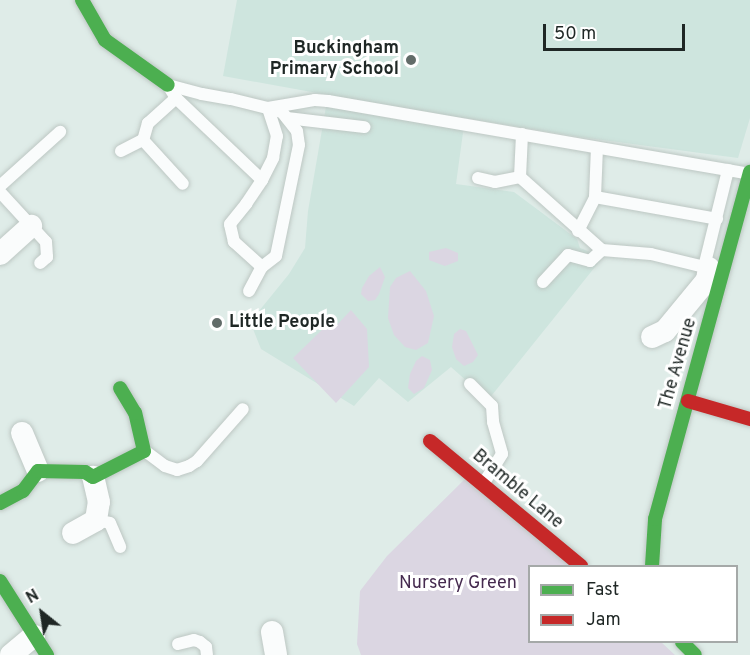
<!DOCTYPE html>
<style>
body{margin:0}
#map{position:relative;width:750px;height:655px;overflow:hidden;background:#dfece8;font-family:Overpass,sans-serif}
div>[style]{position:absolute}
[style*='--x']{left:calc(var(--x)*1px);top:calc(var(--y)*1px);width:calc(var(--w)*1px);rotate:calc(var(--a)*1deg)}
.built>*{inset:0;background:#cee5de}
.green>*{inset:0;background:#dbd6e2}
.roads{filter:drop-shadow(0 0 2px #bdc7c3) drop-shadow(0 0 2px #bdc7c3)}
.lane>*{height:12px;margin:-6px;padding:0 6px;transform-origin:6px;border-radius:6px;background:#fafcfc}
.street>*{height:22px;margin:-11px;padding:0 11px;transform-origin:11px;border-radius:11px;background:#fafcfc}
.fast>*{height:14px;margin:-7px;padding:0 7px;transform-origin:7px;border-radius:7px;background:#4caf50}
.jam>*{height:14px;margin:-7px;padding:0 7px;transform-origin:7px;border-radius:7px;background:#c62828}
.dots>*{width:16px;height:16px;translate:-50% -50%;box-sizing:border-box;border:3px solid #fff;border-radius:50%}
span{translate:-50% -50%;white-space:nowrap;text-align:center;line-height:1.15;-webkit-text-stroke:6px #fff;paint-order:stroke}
.poi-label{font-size:18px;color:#1f2725;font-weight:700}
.right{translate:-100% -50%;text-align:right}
.left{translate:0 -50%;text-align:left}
.street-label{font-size:18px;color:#1f2725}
.park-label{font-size:18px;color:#452a4f}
.legend{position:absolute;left:528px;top:565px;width:210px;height:78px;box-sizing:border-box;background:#fff;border:2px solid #a5a9a8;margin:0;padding:8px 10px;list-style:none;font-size:18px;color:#1f2725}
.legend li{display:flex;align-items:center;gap:12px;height:30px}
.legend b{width:30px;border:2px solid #a5a9a8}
.north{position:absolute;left:12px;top:583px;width:60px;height:60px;-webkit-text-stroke:4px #fff;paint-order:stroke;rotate:330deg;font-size:16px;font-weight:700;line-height:24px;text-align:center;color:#1f2725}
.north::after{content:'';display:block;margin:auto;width:21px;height:27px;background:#1f2725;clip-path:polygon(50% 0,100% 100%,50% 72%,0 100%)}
.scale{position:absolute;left:543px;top:24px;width:142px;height:27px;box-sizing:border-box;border:3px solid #1f2725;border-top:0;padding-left:8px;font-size:18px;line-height:21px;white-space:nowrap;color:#1f2725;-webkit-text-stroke:4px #fff;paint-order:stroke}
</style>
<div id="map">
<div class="built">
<div style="clip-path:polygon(237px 0,750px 0,750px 118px,738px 158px,580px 137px,465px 118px,456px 184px,514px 192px,577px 239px,580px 248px,603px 257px,488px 400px,451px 367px,408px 402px,379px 378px,354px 406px,261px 349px,253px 329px,259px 311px,289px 274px,305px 248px,308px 211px,328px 95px,223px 76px)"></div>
</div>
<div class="green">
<div style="clip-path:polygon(446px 248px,458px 253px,458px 261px,445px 266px,429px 260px,429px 252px)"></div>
<div style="clip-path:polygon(380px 267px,385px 277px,379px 294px,375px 300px,368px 301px,361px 294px,362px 288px,369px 276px)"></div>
<div style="clip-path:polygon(410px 271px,426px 291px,434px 316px,428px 343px,416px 350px,405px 347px,394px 335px,388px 318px,390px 287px,396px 278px)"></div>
<div style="clip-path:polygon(351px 310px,367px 329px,369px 367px,336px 403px,293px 358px,328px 324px,334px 328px)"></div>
<div style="clip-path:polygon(460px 329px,466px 331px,478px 355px,473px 362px,464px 366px,456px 359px,452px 347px,454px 334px)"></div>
<div style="clip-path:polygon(422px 356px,430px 360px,432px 370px,424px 388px,414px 394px,408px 388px,410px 374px,416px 361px)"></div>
<div style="clip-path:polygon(467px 477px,578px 566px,530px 566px,530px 642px,661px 642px,675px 655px,361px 655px,357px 644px,360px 591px,387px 556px)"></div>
</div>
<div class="roads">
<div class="lane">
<div style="--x:176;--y:98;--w:38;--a:138"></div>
<div style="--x:148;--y:123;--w:18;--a:106"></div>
<div style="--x:143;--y:140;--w:59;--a:47.7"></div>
<div style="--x:287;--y:118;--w:78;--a:6.7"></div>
<div style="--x:121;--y:151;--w:25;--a:-27"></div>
<div style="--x:520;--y:177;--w:110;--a:41.7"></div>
<div style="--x:602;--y:250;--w:49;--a:4.7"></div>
<div style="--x:651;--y:254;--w:64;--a:13.6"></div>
<div style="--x:520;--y:177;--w:43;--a:-87.3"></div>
<div style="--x:478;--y:178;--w:17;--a:13"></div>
<div style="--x:495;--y:182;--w:25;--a:-11"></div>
<div style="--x:262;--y:180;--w:119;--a:-136.4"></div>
<div style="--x:176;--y:98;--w:15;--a:-122"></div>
<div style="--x:168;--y:85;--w:35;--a:15"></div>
<div style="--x:202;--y:94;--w:29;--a:10"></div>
<div style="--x:231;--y:99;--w:38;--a:14"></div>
<div style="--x:268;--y:108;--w:15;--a:16"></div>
<div style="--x:282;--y:112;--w:24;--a:52"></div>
<div style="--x:297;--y:131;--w:14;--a:82"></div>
<div style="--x:299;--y:145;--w:113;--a:101.7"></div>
<div style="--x:276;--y:256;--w:18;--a:142"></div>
<div style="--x:262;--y:267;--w:38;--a:-138"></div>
<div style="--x:234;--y:242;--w:18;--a:-103"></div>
<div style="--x:230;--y:224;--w:26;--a:-51"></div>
<div style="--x:246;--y:204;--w:29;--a:-56"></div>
<div style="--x:262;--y:180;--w:25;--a:-63"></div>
<div style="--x:273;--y:158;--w:22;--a:-80"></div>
<div style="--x:277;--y:136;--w:29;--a:-108"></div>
<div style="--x:268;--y:108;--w:48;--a:-9.7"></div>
<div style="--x:315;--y:100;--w:13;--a:4"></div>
<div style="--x:328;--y:101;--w:428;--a:9.8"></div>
<div style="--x:0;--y:186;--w:81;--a:-42"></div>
<div style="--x:0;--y:192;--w:68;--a:47.4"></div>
<div style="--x:46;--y:242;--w:15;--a:86"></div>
<div style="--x:47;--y:257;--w:9;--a:139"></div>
<div style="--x:595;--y:197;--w:124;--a:10.2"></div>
<div style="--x:578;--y:231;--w:38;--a:-63"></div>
<div style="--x:595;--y:197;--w:49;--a:-87.7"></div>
<div style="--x:704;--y:267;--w:100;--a:-76.1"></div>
<div style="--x:543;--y:282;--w:37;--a:-47"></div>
<div style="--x:568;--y:255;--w:23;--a:15"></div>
<div style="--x:590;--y:261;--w:16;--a:-43"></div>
<div style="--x:249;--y:291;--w:27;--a:-62"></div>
<div style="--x:470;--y:384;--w:31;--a:45"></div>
<div style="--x:492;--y:406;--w:16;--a:86"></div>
<div style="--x:493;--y:422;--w:33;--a:74"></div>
<div style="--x:502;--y:454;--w:36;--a:122"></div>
<div style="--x:145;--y:451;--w:25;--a:37"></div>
<div style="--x:165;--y:466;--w:13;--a:18"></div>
<div style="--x:177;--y:470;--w:13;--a:-18"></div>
<div style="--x:189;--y:466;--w:9;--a:-32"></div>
<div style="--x:197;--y:461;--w:69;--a:-48.5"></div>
<div style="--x:96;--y:520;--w:14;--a:12"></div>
<div style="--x:110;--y:523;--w:26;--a:67"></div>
<div style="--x:178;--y:644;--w:16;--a:-14"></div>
<div style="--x:194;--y:640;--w:6;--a:18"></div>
<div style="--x:200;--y:642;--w:8;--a:40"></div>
<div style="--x:206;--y:647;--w:8;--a:83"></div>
</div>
<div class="street">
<div style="--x:0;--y:254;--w:42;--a:-42.1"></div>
<div style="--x:652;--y:337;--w:14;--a:-25"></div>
<div style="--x:665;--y:331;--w:66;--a:-50.5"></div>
<div style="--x:707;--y:280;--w:12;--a:-81"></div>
<div style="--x:22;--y:433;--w:41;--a:67.2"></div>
<div style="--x:73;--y:533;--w:26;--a:-29"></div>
<div style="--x:96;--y:520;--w:18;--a:-81"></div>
<div style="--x:99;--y:502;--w:26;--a:-103"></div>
<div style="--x:272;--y:632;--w:23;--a:80"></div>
<div style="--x:11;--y:655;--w:30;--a:-40"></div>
</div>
<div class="fast">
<div style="--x:82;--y:0;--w:46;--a:60.1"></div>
<div style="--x:105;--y:40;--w:77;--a:35.5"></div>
<div style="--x:0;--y:503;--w:26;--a:-28"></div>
<div style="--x:23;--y:491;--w:25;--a:-53"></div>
<div style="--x:38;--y:471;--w:47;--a:1.2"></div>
<div style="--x:85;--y:472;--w:9;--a:32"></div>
<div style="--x:93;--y:477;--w:57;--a:-27"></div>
<div style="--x:144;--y:451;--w:39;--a:-103"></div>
<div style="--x:135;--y:413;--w:29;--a:-121"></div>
<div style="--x:652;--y:566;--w:47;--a:-86.3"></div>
<div style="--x:655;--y:519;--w:360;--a:-74.7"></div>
<div style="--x:0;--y:581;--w:88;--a:57.6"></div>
<div style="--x:682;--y:642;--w:18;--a:45"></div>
</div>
<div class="jam">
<div style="--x:688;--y:401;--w:65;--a:16.2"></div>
<div style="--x:430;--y:441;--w:196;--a:39.6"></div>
</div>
</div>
<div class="dots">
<div style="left:411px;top:60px;background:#626c69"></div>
<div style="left:217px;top:323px;background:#626c69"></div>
</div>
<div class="poi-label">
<span class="right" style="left:399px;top:60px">Buckingham<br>Primary School</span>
<span class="left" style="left:229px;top:323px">Little People</span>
</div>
<div class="street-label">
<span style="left:679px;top:364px;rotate:-74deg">The Avenue</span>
<span style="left:517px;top:490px;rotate:40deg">Bramble Lane</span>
</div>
<div class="park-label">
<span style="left:458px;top:584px">Nursery Green</span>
</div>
<ul class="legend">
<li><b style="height:8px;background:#4caf50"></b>Fast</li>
<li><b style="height:8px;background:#c62828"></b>Jam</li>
</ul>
<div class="north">N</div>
<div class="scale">50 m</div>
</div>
